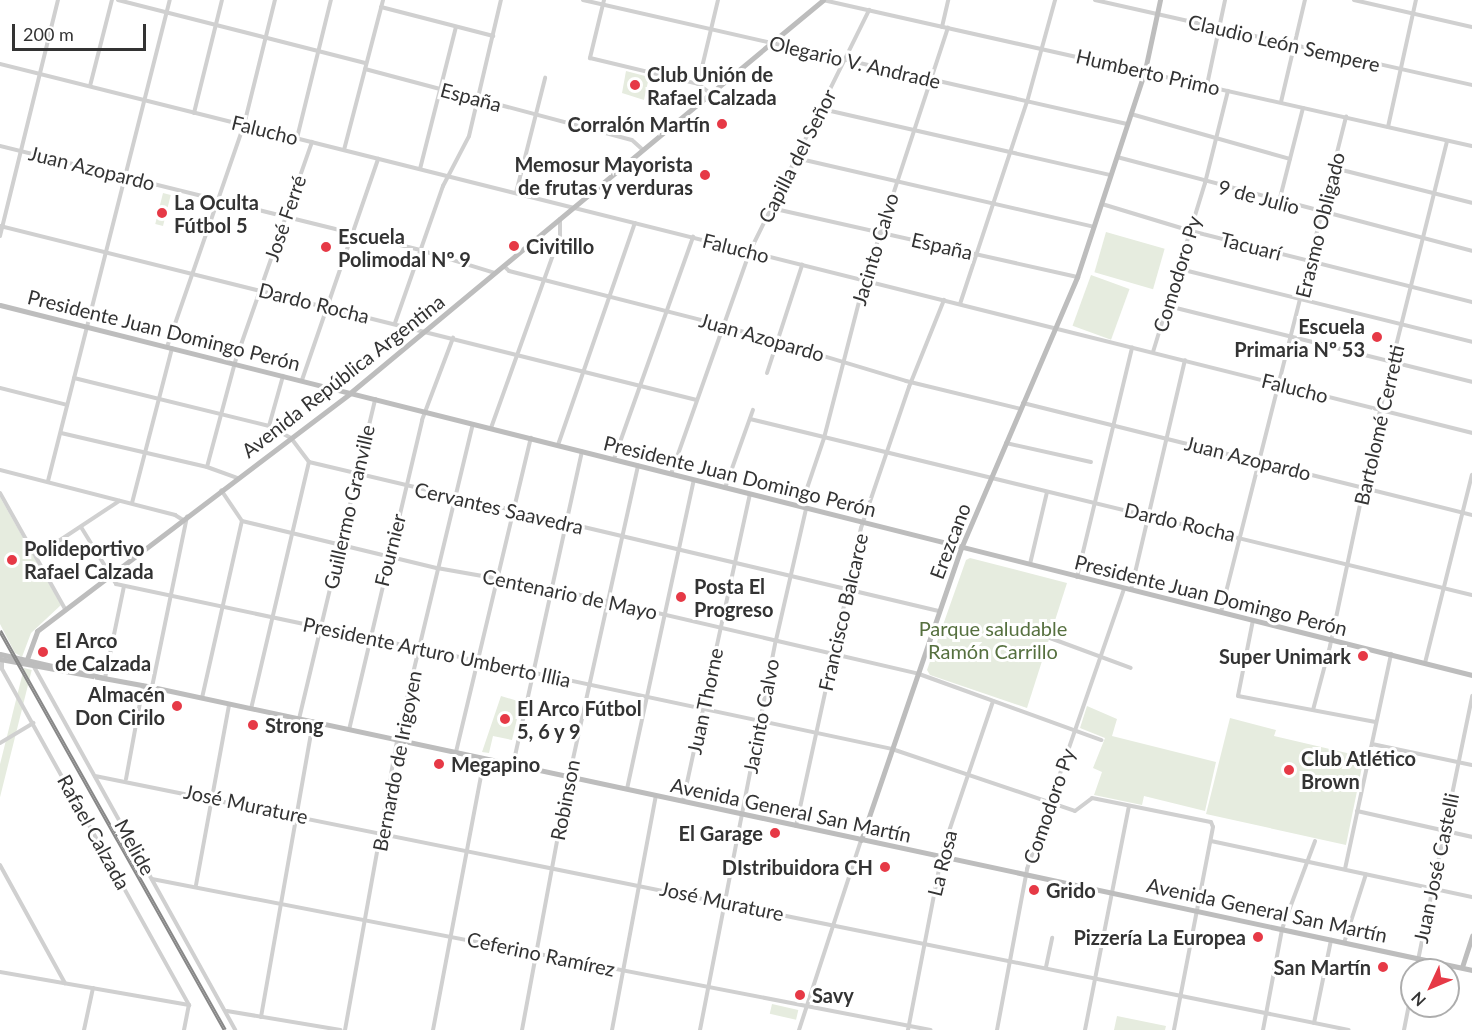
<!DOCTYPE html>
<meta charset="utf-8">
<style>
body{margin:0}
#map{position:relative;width:1472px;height:1030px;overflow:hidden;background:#fff;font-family:Lato,sans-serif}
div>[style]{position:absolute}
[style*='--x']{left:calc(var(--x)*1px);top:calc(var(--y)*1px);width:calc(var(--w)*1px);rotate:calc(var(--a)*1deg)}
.green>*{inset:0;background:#e6ecdf;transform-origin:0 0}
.street>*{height:4px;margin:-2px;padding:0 2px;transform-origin:2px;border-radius:2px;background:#d0d0d0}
.secondary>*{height:5px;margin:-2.5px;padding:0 2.5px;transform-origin:2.5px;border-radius:2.5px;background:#bdbdbd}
.rail>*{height:4px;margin-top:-2px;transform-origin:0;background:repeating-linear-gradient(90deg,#fff 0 4.5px,#888 0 9px);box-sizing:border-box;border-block:2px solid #888}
.dots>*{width:16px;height:16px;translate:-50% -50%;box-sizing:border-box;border:3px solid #fff;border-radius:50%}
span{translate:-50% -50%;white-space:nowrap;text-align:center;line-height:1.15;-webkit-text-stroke:6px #fff;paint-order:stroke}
.street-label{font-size:20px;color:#333}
.poi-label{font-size:20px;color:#333;font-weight:700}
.left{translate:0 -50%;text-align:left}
.right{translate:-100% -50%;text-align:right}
.park-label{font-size:20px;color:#56703f}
.north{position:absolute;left:1400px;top:958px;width:60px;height:60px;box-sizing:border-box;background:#fff;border:2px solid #adadad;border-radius:50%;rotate:226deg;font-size:16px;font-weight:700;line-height:24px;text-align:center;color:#333}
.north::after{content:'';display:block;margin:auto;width:21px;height:27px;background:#e63946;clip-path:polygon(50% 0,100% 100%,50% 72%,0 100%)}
.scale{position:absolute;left:12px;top:24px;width:134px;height:27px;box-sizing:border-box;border:3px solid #333;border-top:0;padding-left:8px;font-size:18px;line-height:21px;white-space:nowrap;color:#333;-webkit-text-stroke:4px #fff;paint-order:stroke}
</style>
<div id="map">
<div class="green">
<div style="clip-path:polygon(626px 71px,649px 77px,644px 100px,622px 93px)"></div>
<div style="left:163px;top:193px;width:8px;height:32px;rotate:14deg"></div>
<div style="left:1106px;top:232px;width:61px;height:42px;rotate:16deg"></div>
<div style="left:1091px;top:275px;width:41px;height:54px;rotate:20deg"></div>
<div style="clip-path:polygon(0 497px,61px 605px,31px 633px,22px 657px,15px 653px,0 624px)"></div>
<div style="clip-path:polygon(970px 558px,1067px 583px,1027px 708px,930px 675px,927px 670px,966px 560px)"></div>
<div style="left:24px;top:668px;width:8px;height:387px;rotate:14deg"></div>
<div style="clip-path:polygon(501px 696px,521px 702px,512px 740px,493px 736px,489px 753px,482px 752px)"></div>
<div style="clip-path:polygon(1087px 706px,1117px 719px,1112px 736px,1216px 762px,1205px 811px,1144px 796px,1142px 805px,1094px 795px,1102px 772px,1093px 768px,1105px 738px,1080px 728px)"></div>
<div style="clip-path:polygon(1230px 718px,1276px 730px,1274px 736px,1364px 757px,1346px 845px,1206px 814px)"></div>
<div style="left:772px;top:1004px;width:27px;height:10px;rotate:13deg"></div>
<div style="clip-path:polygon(1117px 1016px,1166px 1026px,1165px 1030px,1114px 1030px)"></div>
</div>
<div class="street">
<div style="--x:118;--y:0;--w:256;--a:14.3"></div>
<div style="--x:583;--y:0;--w:558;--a:12.84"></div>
<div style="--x:604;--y:0;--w:60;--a:103.6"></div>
<div style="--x:590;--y:58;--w:111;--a:13.5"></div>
<div style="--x:698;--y:84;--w:15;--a:37"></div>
<div style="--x:823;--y:0;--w:665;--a:12.68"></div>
<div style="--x:1095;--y:0;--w:386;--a:12.7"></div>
<div style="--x:1354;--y:0;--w:121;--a:12.9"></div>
<div style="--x:381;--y:7;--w:116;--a:14.5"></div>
<div style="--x:942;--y:27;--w:28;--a:-77"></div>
<div style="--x:0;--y:64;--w:1518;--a:14.07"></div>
<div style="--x:365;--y:69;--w:276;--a:14.9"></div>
<div style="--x:632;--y:140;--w:13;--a:42"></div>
<div style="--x:698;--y:84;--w:86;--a:-76.6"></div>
<div style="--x:1207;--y:85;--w:87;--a:-78"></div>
<div style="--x:90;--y:86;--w:89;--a:-75.7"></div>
<div style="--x:1281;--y:102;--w:105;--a:-76.8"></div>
<div style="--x:822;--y:109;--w:295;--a:12.9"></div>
<div style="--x:194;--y:113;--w:116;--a:-76.1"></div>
<div style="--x:1131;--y:114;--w:165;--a:15.8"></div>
<div style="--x:1388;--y:127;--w:130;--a:-77.6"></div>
<div style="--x:297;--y:138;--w:142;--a:-76.2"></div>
<div style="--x:0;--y:146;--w:433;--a:13.9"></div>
<div style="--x:420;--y:250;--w:78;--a:17"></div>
<div style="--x:344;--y:150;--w:155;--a:-75.4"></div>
<div style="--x:1117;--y:157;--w:367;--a:14.8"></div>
<div style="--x:796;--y:158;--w:306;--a:13"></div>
<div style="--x:1334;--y:168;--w:142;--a:14.2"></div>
<div style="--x:420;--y:169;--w:146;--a:-75.8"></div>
<div style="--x:516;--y:193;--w:119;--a:-75.8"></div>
<div style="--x:1279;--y:202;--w:97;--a:-75.7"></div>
<div style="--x:1102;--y:204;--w:93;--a:16.9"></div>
<div style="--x:1191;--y:231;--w:290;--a:14.2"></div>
<div style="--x:771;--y:208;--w:314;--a:12.7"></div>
<div style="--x:0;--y:226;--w:718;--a:14.02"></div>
<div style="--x:0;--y:236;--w:243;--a:-76.2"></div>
<div style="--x:504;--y:266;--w:7;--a:45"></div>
<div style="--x:509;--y:271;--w:222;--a:14.3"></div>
<div style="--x:724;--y:326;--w:190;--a:16.8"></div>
<div style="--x:906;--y:381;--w:118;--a:13.7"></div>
<div style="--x:1180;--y:269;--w:301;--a:14"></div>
<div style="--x:960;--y:304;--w:213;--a:-71.7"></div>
<div style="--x:1027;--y:102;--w:106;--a:-74.6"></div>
<div style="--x:1168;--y:306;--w:313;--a:14"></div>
<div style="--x:395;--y:323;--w:145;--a:-70.7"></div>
<div style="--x:443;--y:186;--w:56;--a:-62.5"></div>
<div style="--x:469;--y:136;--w:140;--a:-76.8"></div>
<div style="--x:167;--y:347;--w:235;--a:-70.9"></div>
<div style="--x:244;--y:125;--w:129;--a:-76.1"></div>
<div style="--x:1153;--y:352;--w:177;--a:-72.9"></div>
<div style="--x:1205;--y:183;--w:95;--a:-76"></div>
<div style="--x:767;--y:373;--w:114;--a:-72"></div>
<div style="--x:74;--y:378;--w:201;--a:13.8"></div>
<div style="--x:269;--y:426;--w:25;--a:29"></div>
<div style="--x:291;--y:438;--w:30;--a:53"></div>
<div style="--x:309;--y:462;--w:647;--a:13.31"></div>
<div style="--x:302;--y:380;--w:234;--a:-71"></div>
<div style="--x:0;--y:388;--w:69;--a:14.2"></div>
<div style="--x:1023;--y:403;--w:463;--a:14"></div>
<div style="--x:750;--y:419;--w:743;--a:13.7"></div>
<div style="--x:269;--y:426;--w:52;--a:-74.4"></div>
<div style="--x:491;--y:428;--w:205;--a:-70.3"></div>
<div style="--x:560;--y:235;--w:16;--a:-90"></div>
<div style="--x:61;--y:433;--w:150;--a:13.1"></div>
<div style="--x:207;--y:467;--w:32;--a:20"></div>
<div style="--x:1006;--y:443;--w:87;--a:12.6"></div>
<div style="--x:558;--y:445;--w:235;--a:-70.9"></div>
<div style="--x:614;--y:459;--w:236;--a:-70.4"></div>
<div style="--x:207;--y:467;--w:112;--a:-75"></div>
<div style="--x:236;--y:359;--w:230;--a:-70.7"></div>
<div style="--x:0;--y:470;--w:181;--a:14.4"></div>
<div style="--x:175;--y:515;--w:9;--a:32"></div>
<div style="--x:671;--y:474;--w:237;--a:-70.5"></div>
<div style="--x:750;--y:251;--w:269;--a:-63.7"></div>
<div style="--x:48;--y:481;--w:496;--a:-75.8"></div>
<div style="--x:725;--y:488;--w:83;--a:-70.3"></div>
<div style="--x:0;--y:493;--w:133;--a:60.7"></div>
<div style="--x:132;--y:503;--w:160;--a:-75.5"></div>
<div style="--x:801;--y:506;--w:72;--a:-71.3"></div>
<div style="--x:824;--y:438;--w:157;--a:-75.6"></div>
<div style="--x:863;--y:286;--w:272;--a:-71.8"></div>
<div style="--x:242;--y:521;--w:201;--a:13.6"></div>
<div style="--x:437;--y:568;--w:115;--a:10"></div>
<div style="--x:550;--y:588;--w:379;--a:13.1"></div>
<div style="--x:919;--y:674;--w:194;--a:19.9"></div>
<div style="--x:81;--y:527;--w:67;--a:58.4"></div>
<div style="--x:116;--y:584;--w:793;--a:12"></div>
<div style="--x:892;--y:749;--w:193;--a:18.7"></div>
<div style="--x:1075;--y:811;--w:21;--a:-37"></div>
<div style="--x:1092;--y:798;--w:121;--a:11.4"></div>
<div style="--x:1211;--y:822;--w:5;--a:68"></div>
<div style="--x:1213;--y:827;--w:207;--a:100.9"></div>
<div style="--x:36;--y:556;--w:100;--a:-33.5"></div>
<div style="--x:1030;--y:564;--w:74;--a:-76.7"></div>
<div style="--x:1077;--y:577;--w:236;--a:-76.5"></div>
<div style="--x:1131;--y:590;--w:236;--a:-76.8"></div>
<div style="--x:1221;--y:612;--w:511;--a:-75.83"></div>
<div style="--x:1253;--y:620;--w:77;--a:101.2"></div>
<div style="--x:1238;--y:696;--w:140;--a:10.7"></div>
<div style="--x:1050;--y:638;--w:86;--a:20.3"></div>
<div style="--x:2;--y:659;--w:10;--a:90"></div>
<div style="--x:2;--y:669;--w:385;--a:60.9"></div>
<div style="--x:1425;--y:663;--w:194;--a:-76"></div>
<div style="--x:33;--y:665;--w:417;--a:61"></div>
<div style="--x:105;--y:678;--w:94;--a:-78.3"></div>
<div style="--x:152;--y:687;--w:174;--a:-78.4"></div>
<div style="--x:202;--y:698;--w:181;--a:-77.3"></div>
<div style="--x:242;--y:521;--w:37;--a:-124"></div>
<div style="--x:251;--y:709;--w:254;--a:-76.8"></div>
<div style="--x:1313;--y:710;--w:66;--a:-75.1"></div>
<div style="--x:1330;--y:646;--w:241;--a:-78"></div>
<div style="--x:1380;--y:410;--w:277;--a:-76"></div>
<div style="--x:299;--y:719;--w:329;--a:-76.6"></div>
<div style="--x:349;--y:730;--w:318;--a:-76.7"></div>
<div style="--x:422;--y:420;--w:88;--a:-69.3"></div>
<div style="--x:0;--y:743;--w:39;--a:-31"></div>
<div style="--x:1372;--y:744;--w:102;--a:11.9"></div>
<div style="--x:456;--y:752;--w:323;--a:-76.6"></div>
<div style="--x:513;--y:765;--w:321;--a:-77.6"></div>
<div style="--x:95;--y:776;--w:1279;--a:11.45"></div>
<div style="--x:126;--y:779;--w:95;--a:-79.6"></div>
<div style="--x:627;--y:789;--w:316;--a:-77.8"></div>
<div style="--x:683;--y:801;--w:314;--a:-77.7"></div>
<div style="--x:1357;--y:811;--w:118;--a:12.7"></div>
<div style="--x:796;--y:826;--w:305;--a:-77.7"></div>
<div style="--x:861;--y:528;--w:149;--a:-71.2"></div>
<div style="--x:909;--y:387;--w:94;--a:-68.1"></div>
<div style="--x:1211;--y:841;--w:267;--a:12.1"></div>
<div style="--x:0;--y:865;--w:135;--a:61.2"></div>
<div style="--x:1345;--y:869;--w:220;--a:-77.9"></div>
<div style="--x:152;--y:879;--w:793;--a:10.98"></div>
<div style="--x:196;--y:885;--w:183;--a:-79.6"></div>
<div style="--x:1344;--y:943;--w:72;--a:-72.3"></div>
<div style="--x:1046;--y:967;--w:30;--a:-78"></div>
<div style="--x:1416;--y:970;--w:280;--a:-78.4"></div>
<div style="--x:0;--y:972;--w:192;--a:9.9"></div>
<div style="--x:227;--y:1011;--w:115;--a:9.5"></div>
<div style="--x:261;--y:1017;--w:300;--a:-80"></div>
<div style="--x:1314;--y:1023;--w:85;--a:-78.4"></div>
<div style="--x:84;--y:1030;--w:43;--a:-77.9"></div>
<div style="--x:184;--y:1030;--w:25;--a:-79"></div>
<div style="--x:345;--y:1030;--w:295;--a:-79.8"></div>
<div style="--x:397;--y:740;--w:325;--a:-76.5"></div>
<div style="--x:433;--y:1030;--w:276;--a:-79.3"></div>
<div style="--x:522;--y:1030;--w:257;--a:-79.5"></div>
<div style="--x:569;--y:777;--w:319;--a:-77.5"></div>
<div style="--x:612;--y:1030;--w:238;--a:-79.4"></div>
<div style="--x:700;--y:1030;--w:397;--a:-79"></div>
<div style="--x:776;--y:640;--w:134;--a:-77.1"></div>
<div style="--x:799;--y:1030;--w:200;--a:-71.9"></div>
<div style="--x:908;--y:1030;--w:184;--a:-79.1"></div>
<div style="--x:943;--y:849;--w:156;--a:-71.3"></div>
<div style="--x:997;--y:1030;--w:164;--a:-79.4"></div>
<div style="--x:1027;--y:869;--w:296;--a:-70.9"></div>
<div style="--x:1085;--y:1030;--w:228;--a:-78.9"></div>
<div style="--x:1263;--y:1030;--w:103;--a:-79.3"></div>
<div style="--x:1282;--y:929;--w:94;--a:-69.4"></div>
<div style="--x:1404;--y:1030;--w:42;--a:-79"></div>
</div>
<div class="secondary">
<div style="--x:0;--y:305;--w:1518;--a:14.11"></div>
<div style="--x:0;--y:654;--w:108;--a:12.9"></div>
<div style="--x:0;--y:659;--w:155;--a:10.4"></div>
<div style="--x:152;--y:687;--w:1350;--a:12.1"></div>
<div style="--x:27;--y:659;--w:30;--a:-70"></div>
<div style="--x:37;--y:631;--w:393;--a:-37.2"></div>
<div style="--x:350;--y:393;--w:615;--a:-39.72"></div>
<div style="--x:861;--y:840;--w:309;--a:-71.1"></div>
<div style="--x:961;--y:548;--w:295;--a:-66.8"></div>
<div style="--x:1077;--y:277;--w:218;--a:-71.8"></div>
<div style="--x:1145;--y:70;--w:72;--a:-77.9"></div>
<div style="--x:1462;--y:967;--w:33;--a:-72"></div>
</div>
<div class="rail">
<div style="--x:0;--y:631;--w:458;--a:60.6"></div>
</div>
<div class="dots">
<div style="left:635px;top:85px;background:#e63946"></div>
<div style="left:722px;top:124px;background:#e63946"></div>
<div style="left:705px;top:175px;background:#e63946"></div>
<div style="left:162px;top:213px;background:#e63946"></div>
<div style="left:514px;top:246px;background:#e63946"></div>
<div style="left:326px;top:247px;background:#e63946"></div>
<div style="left:1377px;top:337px;background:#e63946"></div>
<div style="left:12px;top:560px;background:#e63946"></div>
<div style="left:681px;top:597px;background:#e63946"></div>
<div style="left:43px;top:652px;background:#e63946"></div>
<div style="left:1363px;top:656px;background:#e63946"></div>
<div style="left:177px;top:706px;background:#e63946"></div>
<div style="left:505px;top:719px;background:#e63946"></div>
<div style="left:253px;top:725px;background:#e63946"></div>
<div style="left:439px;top:764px;background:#e63946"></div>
<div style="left:1289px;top:770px;background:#e63946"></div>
<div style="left:775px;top:833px;background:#e63946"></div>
<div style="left:885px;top:867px;background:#e63946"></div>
<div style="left:1034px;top:890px;background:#e63946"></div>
<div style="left:1258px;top:937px;background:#e63946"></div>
<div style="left:1383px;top:967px;background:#e63946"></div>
<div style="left:800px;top:995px;background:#e63946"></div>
</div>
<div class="street-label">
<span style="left:1284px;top:43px;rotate:13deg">Claudio León Sempere</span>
<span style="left:855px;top:62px;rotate:13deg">Olegario V. Andrade</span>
<span style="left:1148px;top:72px;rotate:13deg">Humberto Primo</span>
<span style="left:471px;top:97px;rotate:15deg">España</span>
<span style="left:265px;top:130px;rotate:14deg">Falucho</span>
<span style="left:797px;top:156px;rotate:-63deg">Capilla del Señor</span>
<span style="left:92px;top:168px;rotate:14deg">Juan Azopardo</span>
<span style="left:1259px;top:197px;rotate:15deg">9 de Julio</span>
<span style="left:285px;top:218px;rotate:-71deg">José Ferré</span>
<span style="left:1320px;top:225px;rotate:-76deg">Erasmo Obligado</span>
<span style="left:942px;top:246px;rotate:13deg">España</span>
<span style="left:1251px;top:246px;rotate:14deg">Tacuarí</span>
<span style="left:736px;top:248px;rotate:14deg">Falucho</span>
<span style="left:875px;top:249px;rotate:-73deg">Jacinto Calvo</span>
<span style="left:1177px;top:274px;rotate:-73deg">Comodoro Py</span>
<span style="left:314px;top:303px;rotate:14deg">Dardo Rocha</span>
<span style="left:164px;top:330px;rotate:14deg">Presidente Juan Domingo Perón</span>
<span style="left:762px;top:337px;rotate:16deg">Juan Azopardo</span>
<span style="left:343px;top:376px;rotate:-38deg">Avenida República Argentina</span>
<span style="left:1295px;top:388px;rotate:14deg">Falucho</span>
<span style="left:1379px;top:425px;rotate:-77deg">Bartolomé Cerretti</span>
<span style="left:1248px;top:458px;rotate:14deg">Juan Azopardo</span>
<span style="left:740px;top:476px;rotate:14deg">Presidente Juan Domingo Perón</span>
<span style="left:349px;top:507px;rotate:-77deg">Guillermo Granville</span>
<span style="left:499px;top:508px;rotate:13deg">Cervantes Saavedra</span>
<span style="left:1180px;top:522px;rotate:13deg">Dardo Rocha</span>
<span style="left:950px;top:541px;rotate:-69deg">Erezcano</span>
<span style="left:390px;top:550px;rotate:-76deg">Fournier</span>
<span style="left:570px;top:594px;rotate:12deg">Centenario de Mayo</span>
<span style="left:1211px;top:595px;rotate:14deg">Presidente Juan Domingo Perón</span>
<span style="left:843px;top:612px;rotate:-77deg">Francisco Balcarce</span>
<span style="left:437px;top:652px;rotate:12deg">Presidente Arturo Umberto Illia</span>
<span style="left:705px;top:701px;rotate:-78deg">Juan Thorne</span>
<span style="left:761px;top:716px;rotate:-79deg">Jacinto Calvo</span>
<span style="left:397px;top:761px;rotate:-79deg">Bernardo de Irigoyen</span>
<span style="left:565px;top:800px;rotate:-79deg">Robinson</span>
<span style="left:246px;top:804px;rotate:12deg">José Murature</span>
<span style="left:1049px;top:806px;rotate:-71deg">Comodoro Py</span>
<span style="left:791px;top:810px;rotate:12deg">Avenida General San Martín</span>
<span style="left:94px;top:832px;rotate:61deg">Rafael Calzada</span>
<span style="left:135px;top:847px;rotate:61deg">Melide</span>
<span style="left:942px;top:863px;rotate:-76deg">La Rosa</span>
<span style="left:1436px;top:868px;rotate:-78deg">Juan José Castelli</span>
<span style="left:722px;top:901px;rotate:12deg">José Murature</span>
<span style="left:1267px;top:910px;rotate:12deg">Avenida General San Martín</span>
<span style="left:541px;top:954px;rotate:12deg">Ceferino Ramírez</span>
</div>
<div class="poi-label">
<span class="left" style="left:647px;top:86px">Club Unión de<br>Rafael Calzada</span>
<span class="right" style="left:710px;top:124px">Corralón Martín</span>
<span class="right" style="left:693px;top:176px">Memosur Mayorista<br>de frutas y verduras</span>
<span class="left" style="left:174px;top:214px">La Oculta<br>Fútbol 5</span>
<span class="left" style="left:338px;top:248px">Escuela<br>Polimodal Nº 9</span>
<span class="left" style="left:526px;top:246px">Civitillo</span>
<span class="right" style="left:1365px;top:338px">Escuela<br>Primaria Nº 53</span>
<span class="left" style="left:24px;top:560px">Polideportivo<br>Rafael Calzada</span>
<span class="left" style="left:694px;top:598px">Posta El<br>Progreso</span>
<span class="left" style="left:55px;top:652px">El Arco<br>de Calzada</span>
<span class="right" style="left:1351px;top:656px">Super Unimark</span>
<span class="right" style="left:165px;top:706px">Almacén<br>Don Cirilo</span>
<span class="left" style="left:517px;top:720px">El Arco Fútbol<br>5, 6 y 9</span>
<span class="left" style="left:265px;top:725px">Strong</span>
<span class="left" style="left:1301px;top:770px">Club Atlético<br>Brown</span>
<span class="left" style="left:451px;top:764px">Megapino</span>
<span class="right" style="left:763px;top:833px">El Garage</span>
<span class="right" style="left:873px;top:867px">DIstribuidora CH</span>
<span class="left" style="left:1046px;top:890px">Grido</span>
<span class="right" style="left:1246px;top:937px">Pizzería La Europea</span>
<span class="right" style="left:1371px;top:967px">San Martín</span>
<span class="left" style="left:812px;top:995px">Savy</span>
</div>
<div class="park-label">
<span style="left:993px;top:640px">Parque saludable<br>Ramón Carrillo</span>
</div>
<div class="north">N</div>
<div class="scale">200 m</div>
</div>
